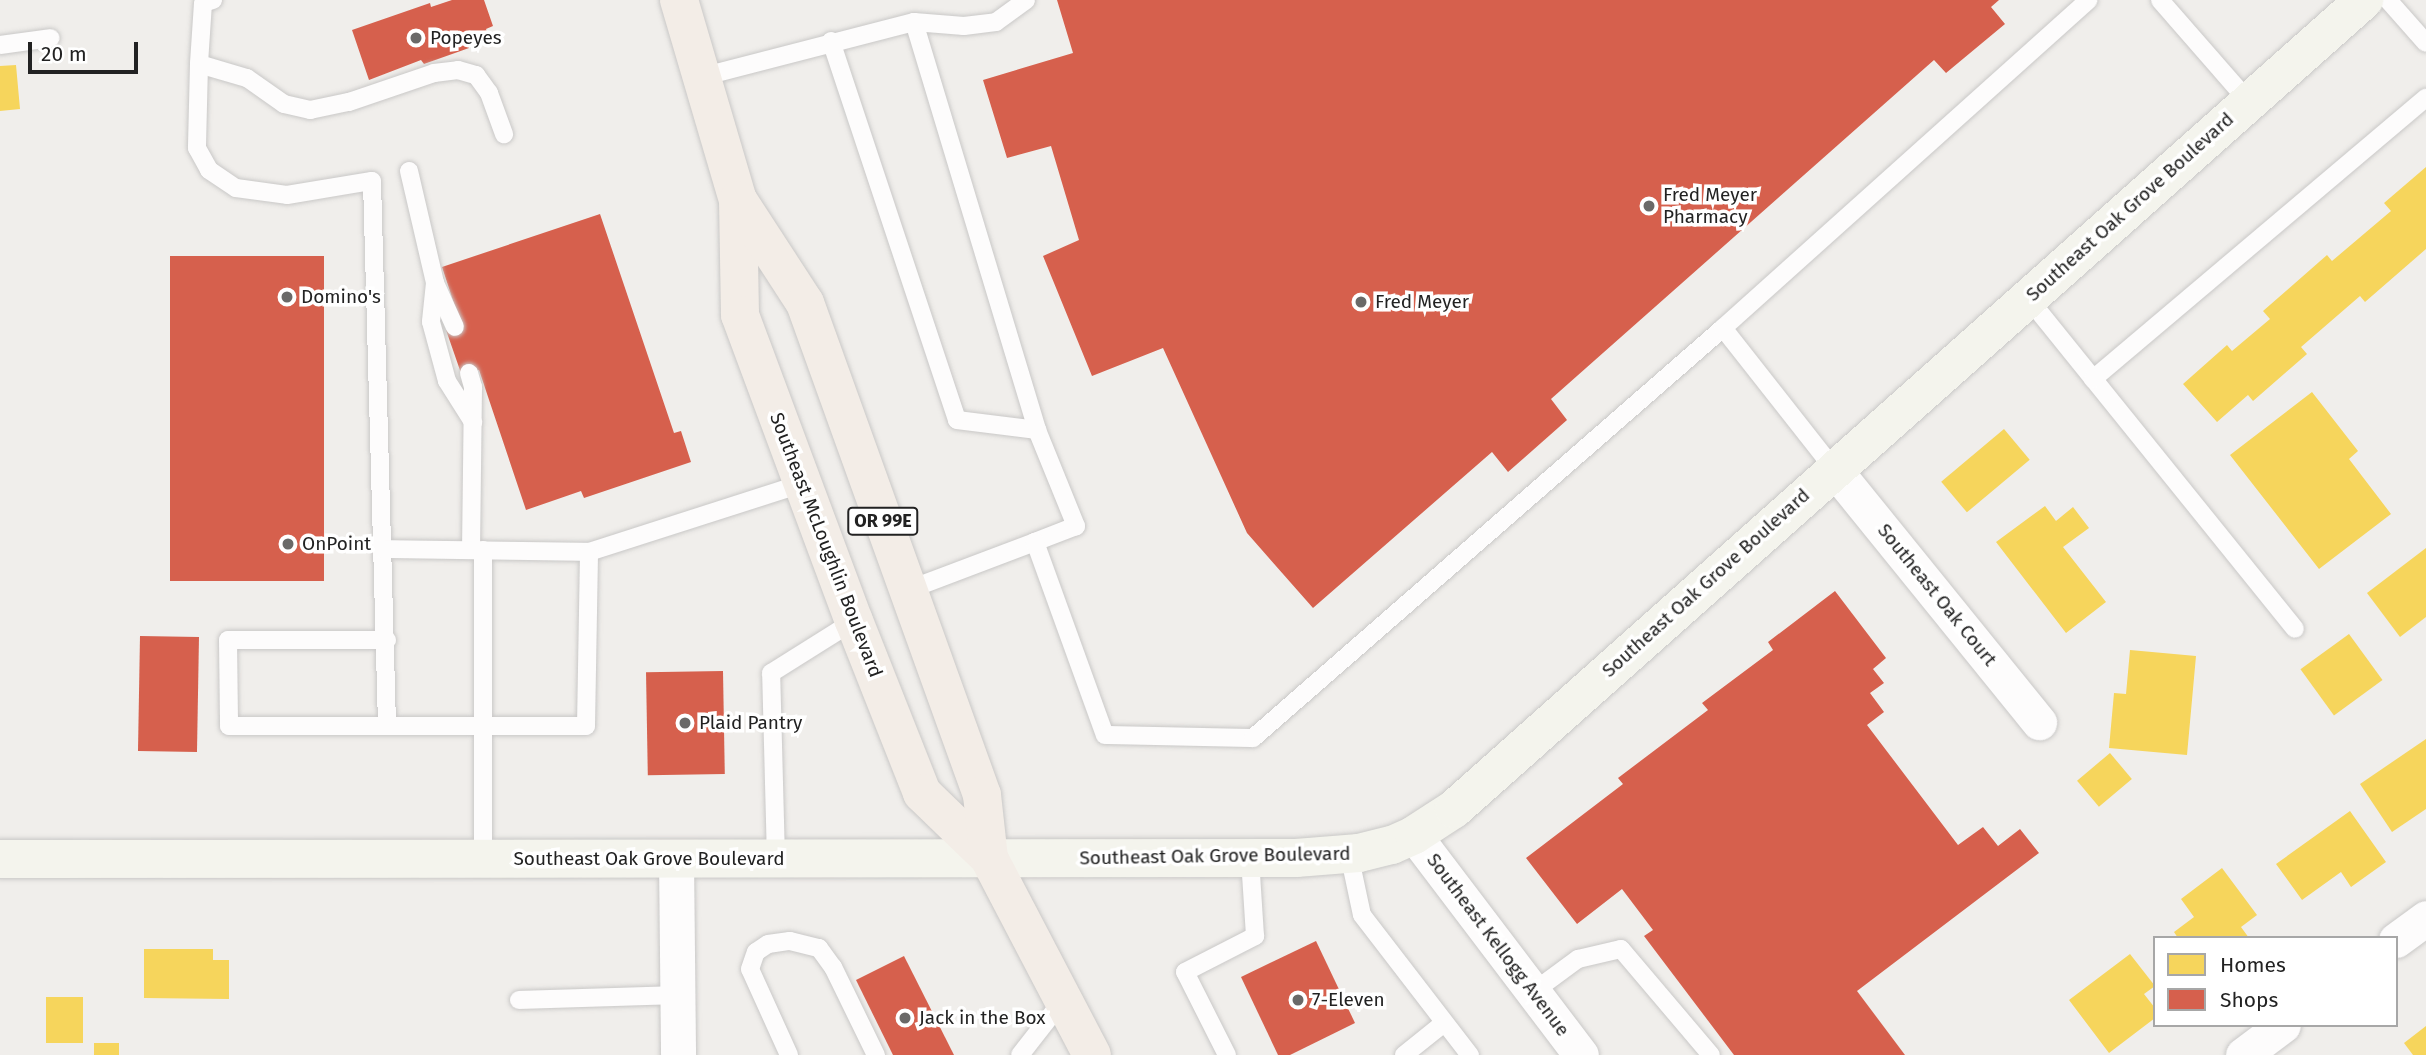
<!DOCTYPE html>
<style>
body{margin:0}
#map{position:relative;width:2426px;height:1055px;overflow:hidden;background:#f0eeeb;font-family:"Fira Sans",sans-serif}
div>[style]{position:absolute}
[style*='--x']{left:calc(var(--x)*1px);top:calc(var(--y)*1px);width:calc(var(--w)*1px);rotate:calc(var(--a)*1deg)}
.homes>*{inset:0;background:#f6d55c;transform-origin:0 0}
.shops>*{inset:0;background:#d6604d;transform-origin:0 0}
.roads{filter:drop-shadow(0 0 2px #c9c8c7) drop-shadow(0 0 2px #c9c8c7)}
.lane>*{height:18px;margin:-9px;padding:0 9px;transform-origin:9px;border-radius:9px;background:#fdfcfc}
.street>*{height:35px;margin:-17.5px;padding:0 17.5px;transform-origin:17.5px;border-radius:17.5px;background:#fdfcfc}
.secondary>*{height:38px;margin:-19px;padding:0 19px;transform-origin:19px;border-radius:19px;background:#f4f4ed}
.primary>*{height:38px;margin:-19px;padding:0 19px;transform-origin:19px;border-radius:19px;background:#f3ede7}
.dots>*{width:19px;height:19px;translate:-50% -50%;box-sizing:border-box;border:4px solid #fff;border-radius:50%}
span{translate:-50% -50%;white-space:nowrap;text-align:center;line-height:1.15;-webkit-text-stroke:7px #fff;paint-order:stroke}
.shield-label span{padding:2px 5px;background:#fff;border:2px solid;border-radius:5px;-webkit-text-stroke-width:0}
.shield-label{font-size:18px;color:#222;font-weight:700}
.poi-label{font-size:19px;color:#222}
.left{translate:0 -50%;text-align:left}
.street-label{font-size:19px;color:#222}
.legend{position:absolute;left:2153px;top:936px;width:245px;height:91px;box-sizing:border-box;background:#fff;border:2px solid #a7a7a7;margin:0;padding:9px 12px;list-style:none;font-size:21px;color:#222}
.legend li{display:flex;align-items:center;gap:14px;height:35px}
.legend b{width:35px;border:2px solid #a7a7a7}
.scale{position:absolute;left:28px;top:42px;width:110px;height:32px;box-sizing:border-box;border:4px solid #222;border-top:0;padding-left:9px;font-size:21px;line-height:24px;white-space:nowrap;color:#222;-webkit-text-stroke:5px #fff;paint-order:stroke}
</style>
<div id="map">
<div class="homes">
<div style="clip-path:polygon(16px 65px,20px 109px,0 111px,0 66px)"></div>
<div style="clip-path:polygon(2426px 167px,2426px 249px,2365px 302px,2360px 296px,2301px 347px,2307px 354px,2253px 401px,2248px 395px,2217px 422px,2183px 384px,2227px 345px,2232px 351px,2270px 319px,2263px 311px,2327px 255px,2332px 261px,2391px 211px,2384px 203px)"></div>
<div style="clip-path:polygon(2312px 392px,2358px 451px,2349px 459px,2391px 514px,2319px 569px,2230px 455px)"></div>
<div style="left:2004px;top:429px;width:40px;height:82px;rotate:50deg"></div>
<div style="clip-path:polygon(2045px 506px,2056px 521px,2073px 507px,2089px 528px,2063px 547px,2106px 602px,2066px 633px,1996px 542px)"></div>
<div style="clip-path:polygon(2426px 548px,2426px 617px,2400px 637px,2367px 593px)"></div>
<div style="left:2349px;top:634px;width:57px;height:60px;rotate:54deg"></div>
<div style="clip-path:polygon(2130px 650px,2196px 656px,2187px 755px,2109px 748px,2114px 693px,2126px 694px)"></div>
<div style="clip-path:polygon(2426px 739px,2426px 809px,2392px 832px,2360px 784px)"></div>
<div style="left:2110px;top:753px;width:34px;height:43px;rotate:50deg"></div>
<div style="clip-path:polygon(2350px 811px,2386px 862px,2351px 887px,2341px 872px,2302px 900px,2276px 864px)"></div>
<div style="clip-path:polygon(2222px 868px,2257px 915px,2241px 927px,2249px 938px,2178px 938px,2174px 932px,2194px 917px,2181px 899px)"></div>
<div style="clip-path:polygon(144px 949px,213px 949px,213px 960px,229px 960px,229px 999px,144px 998px)"></div>
<div style="clip-path:polygon(2130px 954px,2155px 986px,2144px 994px,2155px 1008px,2155px 1018px,2109px 1053px,2069px 1000px)"></div>
<div style="left:46px;top:997px;width:37px;height:46px"></div>
<div style="clip-path:polygon(2426px 1026px,2426px 1055px,2413px 1055px,2404px 1043px)"></div>
<div style="left:94px;top:1043px;width:25px;height:12px"></div>
</div>
<div class="shops">
<div style="clip-path:polygon(452px 0,484px 0,493px 26px,486px 29px,488px 34px,467px 41px,469px 48px,424px 64px,421px 60px,369px 80px,352px 30px,430px 3px,431px 7px)"></div>
<div style="clip-path:polygon(1057px 0,1999px 0,1991px 7px,2005px 24px,1946px 73px,1934px 60px,1551px 399px,1567px 420px,1508px 472px,1492px 452px,1313px 608px,1247px 533px,1163px 348px,1092px 376px,1043px 256px,1079px 240px,1051px 146px,1007px 158px,983px 80px,1073px 53px)"></div>
<div style="clip-path:polygon(600px 214px,674px 433px,681px 431px,691px 462px,584px 498px,581px 491px,526px 510px,479px 370px,462px 376px,446px 330px,461px 325px,442px 267px)"></div>
<div style="left:170px;top:256px;width:154px;height:325px"></div>
<div style="clip-path:polygon(1835px 591px,1886px 658px,1873px 669px,1884px 683px,1870px 693px,1884px 712px,1867px 725px,1958px 845px,1983px 827px,1998px 846px,2020px 829px,2039px 853px,1857px 991px,1905px 1055px,1734px 1055px,1644px 936px,1653px 930px,1622px 889px,1577px 924px,1526px 858px,1623px 784px,1618px 778px,1708px 710px,1702px 703px,1773px 650px,1768px 642px)"></div>
<div style="left:140px;top:636px;width:59px;height:115px;rotate:1deg"></div>
<div style="left:723px;top:671px;width:103px;height:77px;rotate:89deg"></div>
<div style="clip-path:polygon(1316px 941px,1355px 1023px,1290px 1055px,1278px 1055px,1241px 977px)"></div>
<div style="clip-path:polygon(904px 956px,954px 1055px,893px 1055px,856px 980px)"></div>
</div>
<div class="roads">
<div class="lane">
<div style="--x:213;--y:0;--w:10;--a:163"></div>
<div style="--x:203;--y:3;--w:61;--a:93.8"></div>
<div style="--x:199;--y:64;--w:84;--a:91.4"></div>
<div style="--x:197;--y:148;--w:25;--a:61"></div>
<div style="--x:209;--y:170;--w:32;--a:34"></div>
<div style="--x:236;--y:188;--w:51;--a:7.8"></div>
<div style="--x:287;--y:195;--w:86;--a:-9.4"></div>
<div style="--x:372;--y:181;--w:545;--a:88.42"></div>
<div style="--x:2160;--y:0;--w:135;--a:48.9"></div>
<div style="--x:2388;--y:0;--w:57;--a:48.5"></div>
<div style="--x:914;--y:22;--w:426;--a:73.2"></div>
<div style="--x:1037;--y:430;--w:104;--a:67.9"></div>
<div style="--x:1076;--y:526;--w:44;--a:158.7"></div>
<div style="--x:831;--y:41;--w:399;--a:71.6"></div>
<div style="--x:957;--y:420;--w:81;--a:7.1"></div>
<div style="--x:0;--y:45;--w:51;--a:-7.8"></div>
<div style="--x:199;--y:64;--w:50;--a:16.3"></div>
<div style="--x:247;--y:78;--w:45;--a:35.1"></div>
<div style="--x:284;--y:104;--w:27;--a:13"></div>
<div style="--x:310;--y:110;--w:40;--a:-12"></div>
<div style="--x:349;--y:102;--w:90;--a:-18.8"></div>
<div style="--x:434;--y:73;--w:24;--a:-7"></div>
<div style="--x:458;--y:70;--w:19;--a:16"></div>
<div style="--x:476;--y:75;--w:22;--a:54"></div>
<div style="--x:489;--y:93;--w:44;--a:69.9"></div>
<div style="--x:701;--y:77;--w:220;--a:-14.5"></div>
<div style="--x:914;--y:22;--w:50;--a:4.6"></div>
<div style="--x:964;--y:26;--w:32;--a:-7"></div>
<div style="--x:996;--y:22;--w:37;--a:-36"></div>
<div style="--x:409;--y:171;--w:115;--a:76.9"></div>
<div style="--x:435;--y:283;--w:48;--a:65.6"></div>
<div style="--x:435;--y:283;--w:39;--a:96"></div>
<div style="--x:431;--y:322;--w:61;--a:74.8"></div>
<div style="--x:447;--y:381;--w:49;--a:57.6"></div>
<div style="--x:2028;--y:298;--w:425;--a:51.1"></div>
<div style="--x:1723;--y:328;--w:491;--a:-41.9"></div>
<div style="--x:469;--y:373;--w:15;--a:74"></div>
<div style="--x:473;--y:387;--w:162;--a:90.7"></div>
<div style="--x:2093;--y:379;--w:436;--a:-40.2"></div>
<div style="--x:381;--y:549;--w:208;--a:0.8"></div>
<div style="--x:589;--y:552;--w:223;--a:-17.8"></div>
<div style="--x:483;--y:550;--w:309;--a:90"></div>
<div style="--x:908;--y:590;--w:136;--a:-20.7"></div>
<div style="--x:1035;--y:542;--w:205;--a:70.1"></div>
<div style="--x:1105;--y:735;--w:148;--a:1.2"></div>
<div style="--x:1253;--y:738;--w:624;--a:-41.1"></div>
<div style="--x:1723;--y:328;--w:179;--a:51.8"></div>
<div style="--x:387;--y:640;--w:159;--a:180"></div>
<div style="--x:228;--y:640;--w:86;--a:89.3"></div>
<div style="--x:229;--y:726;--w:357;--a:0"></div>
<div style="--x:586;--y:726;--w:174;--a:-89"></div>
<div style="--x:1349;--y:854;--w:62;--a:78"></div>
<div style="--x:1362;--y:915;--w:177;--a:52.4"></div>
<div style="--x:776;--y:859;--w:186;--a:-91.5"></div>
<div style="--x:771;--y:673;--w:98;--a:-32.1"></div>
<div style="--x:1533;--y:992;--w:56;--a:-36.3"></div>
<div style="--x:1578;--y:959;--w:44;--a:-13.1"></div>
<div style="--x:1621;--y:949;--w:139;--a:49.7"></div>
<div style="--x:519;--y:1000;--w:159;--a:-1.8"></div>
<div style="--x:789;--y:1055;--w:94;--a:-114.4"></div>
<div style="--x:750;--y:969;--w:18;--a:-71"></div>
<div style="--x:756;--y:952;--w:14;--a:-34"></div>
<div style="--x:768;--y:944;--w:22;--a:-8"></div>
<div style="--x:790;--y:941;--w:30;--a:14"></div>
<div style="--x:819;--y:948;--w:24;--a:54"></div>
<div style="--x:833;--y:967;--w:98;--a:64"></div>
<div style="--x:1020;--y:1055;--w:70;--a:-52"></div>
<div style="--x:1227;--y:1055;--w:93;--a:-116.8"></div>
<div style="--x:1185;--y:972;--w:79;--a:-27.2"></div>
<div style="--x:1255;--y:936;--w:78;--a:-93.7"></div>
<div style="--x:1404;--y:1055;--w:51;--a:-38.7"></div>
</div>
<div class="street">
<div style="--x:1834;--y:469;--w:326;--a:51"></div>
<div style="--x:1414;--y:835;--w:276;--a:52.8"></div>
<div style="--x:676;--y:858;--w:197;--a:89.4"></div>
<div style="--x:2396;--y:940;--w:37;--a:-36"></div>
<div style="--x:2243;--y:1055;--w:50;--a:-36.9"></div>
</div>
<div class="secondary">
<div style="--x:0;--y:859;--w:1296;--a:-0.04"></div>
<div style="--x:1296;--y:858;--w:63;--a:-4.5"></div>
<div style="--x:1359;--y:853;--w:34;--a:-14"></div>
<div style="--x:1392;--y:845;--w:24;--a:-24"></div>
<div style="--x:1414;--y:835;--w:48;--a:-33"></div>
<div style="--x:1454;--y:809;--w:1218;--a:-41.64"></div>
</div>
<div class="primary">
<div style="--x:679;--y:0;--w:209;--a:73.6"></div>
<div style="--x:738;--y:200;--w:115;--a:89"></div>
<div style="--x:740;--y:315;--w:327;--a:69.6"></div>
<div style="--x:854;--y:621;--w:185;--a:68.4"></div>
<div style="--x:922;--y:793;--w:93;--a:44.1"></div>
<div style="--x:989;--y:858;--w:222;--a:62.4"></div>
<div style="--x:738;--y:200;--w:123;--a:57"></div>
<div style="--x:805;--y:303;--w:523;--a:70.21"></div>
<div style="--x:982;--y:795;--w:63;--a:83.7"></div>
</div>
</div>
<div class="dots">
<div style="left:416px;top:38px;background:#6a6968"></div>
<div style="left:1649px;top:206px;background:#6a6968"></div>
<div style="left:287px;top:297px;background:#6a6968"></div>
<div style="left:1361px;top:302px;background:#6a6968"></div>
<div style="left:288px;top:544px;background:#6a6968"></div>
<div style="left:685px;top:723px;background:#6a6968"></div>
<div style="left:1298px;top:1000px;background:#6a6968"></div>
<div style="left:905px;top:1018px;background:#6a6968"></div>
</div>
<div class="shield-label">
<span style="left:883px;top:521px">OR 99E</span>
</div>
<div class="poi-label">
<span class="left" style="left:430px;top:38px">Popeyes</span>
<span class="left" style="left:1663px;top:206px">Fred Meyer<br>Pharmacy</span>
<span class="left" style="left:301px;top:297px">Domino's</span>
<span class="left" style="left:1375px;top:302px">Fred Meyer</span>
<span class="left" style="left:302px;top:544px">OnPoint</span>
<span class="left" style="left:699px;top:723px">Plaid Pantry</span>
<span class="left" style="left:1312px;top:1000px">7-Eleven</span>
<span class="left" style="left:919px;top:1018px">Jack in the Box</span>
</div>
<div class="street-label">
<span style="left:2130px;top:207px;rotate:-42deg">Southeast Oak Grove Boulevard</span>
<span style="left:826px;top:545px;rotate:69deg">Southeast McLoughlin Boulevard</span>
<span style="left:1706px;top:583px;rotate:-42deg">Southeast Oak Grove Boulevard</span>
<span style="left:1937px;top:595px;rotate:51deg">Southeast Oak Court</span>
<span style="left:1215px;top:856px;rotate:-1deg">Southeast Oak Grove Boulevard</span>
<span style="left:649px;top:859px">Southeast Oak Grove Boulevard</span>
<span style="left:1498px;top:945px;rotate:53deg">Southeast Kellogg Avenue</span>
</div>
<ul class="legend">
<li><b style="height:19px;background:#f6d55c"></b>Homes</li>
<li><b style="height:19px;background:#d6604d"></b>Shops</li>
</ul>
<div class="scale">20 m</div>
</div>
